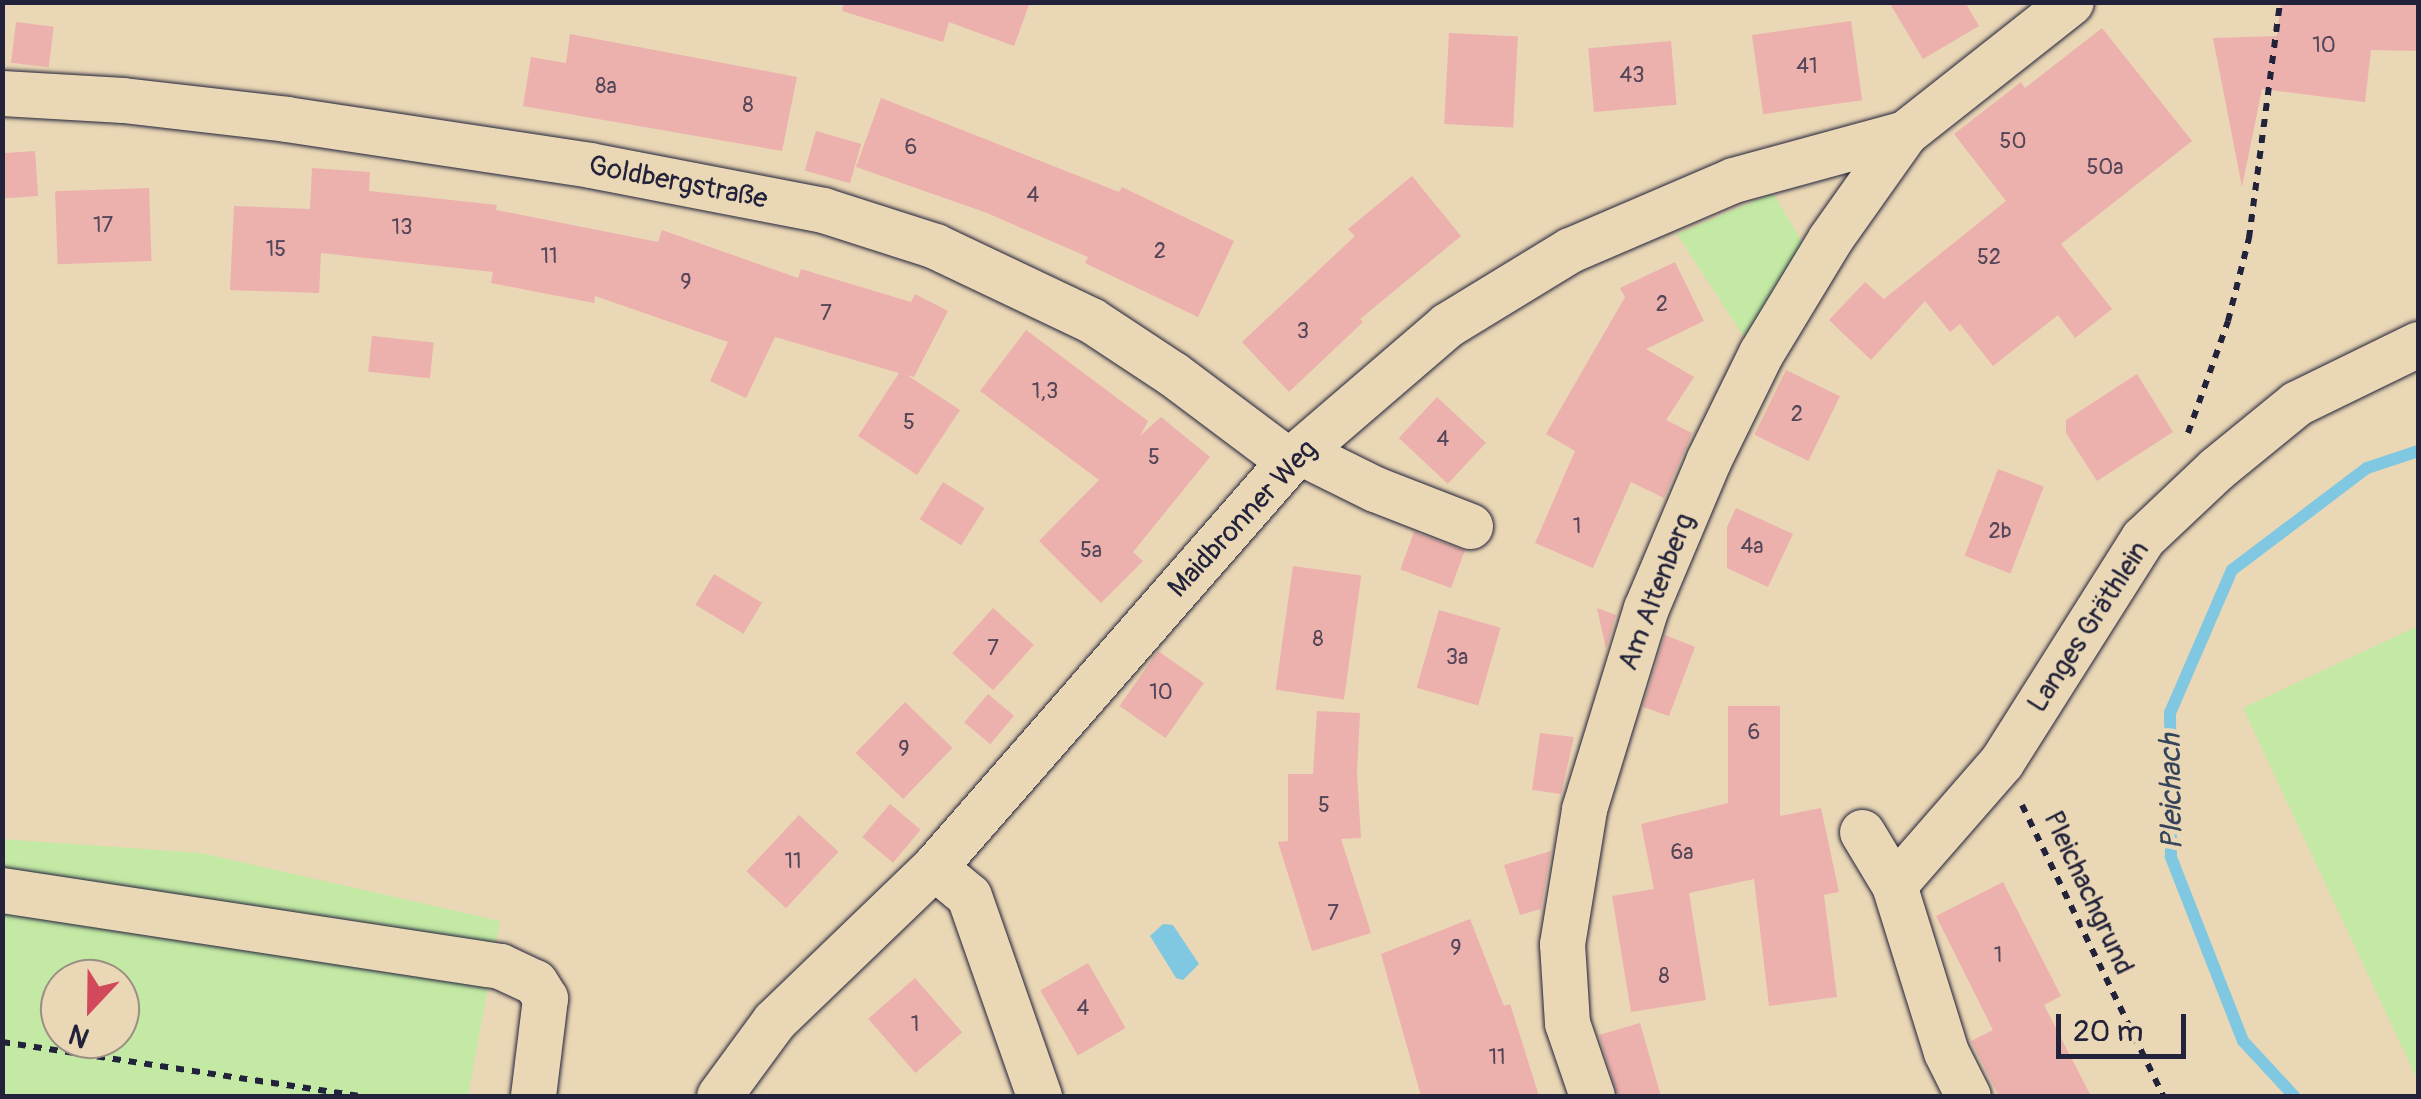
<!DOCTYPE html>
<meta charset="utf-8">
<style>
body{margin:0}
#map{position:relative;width:2421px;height:1099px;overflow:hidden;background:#ead7b5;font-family:Pangolin,sans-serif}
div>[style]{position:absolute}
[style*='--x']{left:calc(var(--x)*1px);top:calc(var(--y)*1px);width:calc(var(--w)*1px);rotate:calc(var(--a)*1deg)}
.green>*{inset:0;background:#c3e9a4}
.water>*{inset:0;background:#80c8e1}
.stream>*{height:12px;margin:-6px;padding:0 6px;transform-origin:6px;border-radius:6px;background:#80c8e1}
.building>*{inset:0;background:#ecb1ad;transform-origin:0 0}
.path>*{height:6px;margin-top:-3px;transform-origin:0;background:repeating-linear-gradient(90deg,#22223b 0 8px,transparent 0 16px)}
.roads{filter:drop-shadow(0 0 2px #22223b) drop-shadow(0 0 2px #22223b)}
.minor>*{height:45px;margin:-22.5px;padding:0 22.5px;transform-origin:22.5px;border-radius:22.5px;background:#ead7b5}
span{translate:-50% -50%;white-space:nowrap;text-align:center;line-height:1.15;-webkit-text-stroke:9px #ead7b5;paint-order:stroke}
.number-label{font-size:22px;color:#544658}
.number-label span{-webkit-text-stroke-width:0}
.street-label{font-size:28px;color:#22223b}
.water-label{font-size:30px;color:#35435c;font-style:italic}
.frame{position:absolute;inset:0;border:5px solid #22223b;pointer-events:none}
.north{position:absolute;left:40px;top:959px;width:100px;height:100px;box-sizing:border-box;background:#ead7b5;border:2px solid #9a8f84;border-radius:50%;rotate:202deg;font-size:28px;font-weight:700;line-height:40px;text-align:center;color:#22223b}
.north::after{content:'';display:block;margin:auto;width:35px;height:45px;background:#d1495b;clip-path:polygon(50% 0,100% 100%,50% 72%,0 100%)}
.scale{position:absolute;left:2056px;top:1014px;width:130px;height:45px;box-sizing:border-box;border:5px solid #22223b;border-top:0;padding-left:12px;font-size:30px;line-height:35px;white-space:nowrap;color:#22223b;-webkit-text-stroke:8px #ead7b5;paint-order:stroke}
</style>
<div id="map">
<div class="green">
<div style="clip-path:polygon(1773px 193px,1804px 245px,1744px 337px,1677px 234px)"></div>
<div style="clip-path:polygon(2418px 626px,2418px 1081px,2243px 708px)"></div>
<div style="clip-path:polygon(evenodd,2px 839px,201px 853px,500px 921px,468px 1096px,3px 1096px,2px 839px,60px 979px,120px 979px,120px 1039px,60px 1039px,60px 979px)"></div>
</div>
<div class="water">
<div style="clip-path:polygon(1163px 924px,1173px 925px,1199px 964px,1183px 980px,1176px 978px,1150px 936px)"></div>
</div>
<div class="stream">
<div style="--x:2294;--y:1096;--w:75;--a:-132.8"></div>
<div style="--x:2243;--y:1041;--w:198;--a:-111.4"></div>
<div style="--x:2171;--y:857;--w:144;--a:-90.4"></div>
<div style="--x:2170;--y:713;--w:156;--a:-66.6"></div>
<div style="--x:2232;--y:570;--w:169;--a:-37.1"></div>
<div style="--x:2367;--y:468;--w:54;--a:-18.4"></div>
</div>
<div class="building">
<div style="clip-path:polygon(844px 2px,1030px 2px,1014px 46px,949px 22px,943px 42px,842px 11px)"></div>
<div style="clip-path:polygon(1889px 2px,1965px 2px,1979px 26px,1923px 59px)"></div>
<div style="clip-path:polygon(2281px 2px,2418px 2px,2418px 51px,2371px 50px,2365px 102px,2262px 89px,2242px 187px,2213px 38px,2277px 36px)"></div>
<div style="left:1851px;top:21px;width:80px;height:100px;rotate:82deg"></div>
<div style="left:16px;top:22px;width:38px;height:41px;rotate:7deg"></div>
<div style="clip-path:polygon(2102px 28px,2192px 141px,2061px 244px,2112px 309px,2075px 338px,2058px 315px,1993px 366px,1960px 324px,1950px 332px,1925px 301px,1871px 360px,1829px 320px,1865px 282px,1884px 299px,2006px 201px,1954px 134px,2021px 82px,2025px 88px)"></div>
<div style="left:1449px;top:33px;width:69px;height:91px;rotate:3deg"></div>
<div style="clip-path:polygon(570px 34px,797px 77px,782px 151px,523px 106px,531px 57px,566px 63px)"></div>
<div style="left:1671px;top:41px;width:64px;height:83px;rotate:85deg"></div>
<div style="clip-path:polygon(881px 98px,1119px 192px,1122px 187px,1234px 241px,1198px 317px,1085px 263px,1088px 257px,987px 213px,856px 167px)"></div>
<div style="left:816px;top:131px;width:47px;height:41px;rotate:16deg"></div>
<div style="left:35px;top:151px;width:45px;height:33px;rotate:86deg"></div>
<div style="clip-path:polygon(312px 168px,370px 172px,369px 191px,497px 205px,496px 210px,658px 242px,662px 230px,798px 278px,801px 269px,911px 302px,915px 294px,948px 311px,914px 377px,907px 375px,960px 410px,917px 475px,858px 436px,899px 373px,775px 337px,746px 398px,710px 381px,728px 342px,595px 296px,594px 303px,491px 283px,493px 272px,321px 253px,319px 293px,230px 290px,234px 206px,310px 209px)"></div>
<div style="clip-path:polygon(1412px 176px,1461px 236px,1360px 319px,1363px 322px,1289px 392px,1242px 342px,1355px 236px,1348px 229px)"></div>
<div style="left:149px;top:188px;width:73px;height:94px;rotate:88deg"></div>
<div style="clip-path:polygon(1675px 262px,1704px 321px,1646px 349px,1694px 377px,1666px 420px,1692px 433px,1664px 498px,1631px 482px,1593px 568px,1535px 543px,1575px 451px,1546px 434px,1625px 297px,1620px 288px)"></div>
<div style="clip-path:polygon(1026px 330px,1148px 421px,1140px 436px,1161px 417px,1210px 457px,1133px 552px,1143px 561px,1101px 603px,1039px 541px,1099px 480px,980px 391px)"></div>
<div style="left:372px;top:336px;width:62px;height:36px;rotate:6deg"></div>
<div style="left:1786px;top:370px;width:60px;height:72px;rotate:26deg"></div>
<div style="clip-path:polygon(2137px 374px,2173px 432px,2097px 481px,2066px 433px,2066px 420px)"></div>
<div style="left:1437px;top:397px;width:67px;height:56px;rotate:43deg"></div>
<div style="left:1998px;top:469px;width:49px;height:93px;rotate:21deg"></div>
<div style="left:943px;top:482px;width:49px;height:44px;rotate:32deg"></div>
<div style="clip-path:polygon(1736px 508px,1793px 534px,1768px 587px,1727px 568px,1727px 527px)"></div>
<div style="left:1414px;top:532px;width:54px;height:40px;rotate:20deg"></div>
<div style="left:1293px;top:566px;width:69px;height:125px;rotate:8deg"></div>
<div style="left:714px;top:574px;width:56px;height:36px;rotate:31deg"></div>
<div style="left:993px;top:608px;width:55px;height:61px;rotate:42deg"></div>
<div style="clip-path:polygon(1597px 608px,1616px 615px,1606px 649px)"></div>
<div style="left:1439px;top:610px;width:64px;height:81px;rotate:16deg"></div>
<div style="clip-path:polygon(1665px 635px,1695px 647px,1669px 716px,1643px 707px)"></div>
<div style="left:1158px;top:651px;width:56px;height:67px;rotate:35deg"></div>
<div style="left:988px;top:694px;width:34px;height:37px;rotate:40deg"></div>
<div style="left:905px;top:702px;width:66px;height:71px;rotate:44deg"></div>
<div style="clip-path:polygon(1728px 706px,1780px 706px,1780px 816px,1821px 808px,1839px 892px,1824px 895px,1837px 997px,1769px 1006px,1754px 879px,1689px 893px,1706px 1000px,1631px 1012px,1612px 896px,1654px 889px,1641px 824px,1728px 803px)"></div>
<div style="clip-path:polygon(1317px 711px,1360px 713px,1357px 774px,1361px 838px,1341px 839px,1371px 933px,1312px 951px,1278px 842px,1288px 841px,1288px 774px,1313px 774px)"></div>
<div style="clip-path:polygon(1540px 733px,1574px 737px,1561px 794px,1532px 790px)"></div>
<div style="left:890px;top:804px;width:40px;height:43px;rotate:40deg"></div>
<div style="left:799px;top:815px;width:54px;height:77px;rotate:43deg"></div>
<div style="clip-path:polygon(1551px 851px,1541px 909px,1520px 915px,1504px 865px)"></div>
<div style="clip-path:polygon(2003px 882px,2061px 996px,2044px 1005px,2091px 1096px,1999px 1096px,1971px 1041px,1993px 1030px,1936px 916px)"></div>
<div style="clip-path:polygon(1470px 919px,1504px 1006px,1510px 1004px,1539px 1096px,1421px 1096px,1381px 954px)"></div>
<div style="left:1088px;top:963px;width:75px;height:55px;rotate:60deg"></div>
<div style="left:915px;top:978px;width:72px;height:62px;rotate:49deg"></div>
<div style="clip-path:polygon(1640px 1023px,1661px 1096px,1618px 1096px,1599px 1035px)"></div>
</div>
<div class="path">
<div style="--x:2188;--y:433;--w:119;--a:-70.3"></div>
<div style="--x:2228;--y:321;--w:86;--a:-75.8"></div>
<div style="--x:2249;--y:238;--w:238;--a:-82.5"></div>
<div style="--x:2022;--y:805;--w:323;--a:64.1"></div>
<div style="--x:2;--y:1042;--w:360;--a:8.6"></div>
</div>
<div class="roads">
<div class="minor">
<div style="--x:2;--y:93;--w:121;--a:3.3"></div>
<div style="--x:123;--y:100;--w:165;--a:6.6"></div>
<div style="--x:287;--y:119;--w:306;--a:8.6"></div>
<div style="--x:590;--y:165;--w:237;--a:10.9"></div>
<div style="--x:823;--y:210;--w:118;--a:17.8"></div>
<div style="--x:935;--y:246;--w:173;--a:25.4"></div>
<div style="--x:1091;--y:320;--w:98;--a:33.4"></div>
<div style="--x:1173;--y:374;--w:145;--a:36.9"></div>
<div style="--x:1300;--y:452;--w:84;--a:26.3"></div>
<div style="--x:1375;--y:489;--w:102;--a:21.3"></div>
<div style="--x:1862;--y:832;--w:62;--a:58.9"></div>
<div style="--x:1894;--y:885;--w:175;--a:72.7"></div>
<div style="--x:1946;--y:1052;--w:49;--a:63.4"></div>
<div style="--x:934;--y:867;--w:45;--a:39.6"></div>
<div style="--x:969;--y:896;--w:212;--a:70.7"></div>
<div style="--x:1894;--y:885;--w:164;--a:-48.9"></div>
<div style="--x:2002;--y:761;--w:264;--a:-57.7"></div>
<div style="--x:2143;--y:538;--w:100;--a:-43.4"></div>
<div style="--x:2216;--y:469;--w:104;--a:-39.2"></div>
<div style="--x:2297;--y:403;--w:135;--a:-26"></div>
<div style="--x:2;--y:890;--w:504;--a:8.68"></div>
<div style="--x:500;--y:966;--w:38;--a:25"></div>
<div style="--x:535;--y:982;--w:19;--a:58"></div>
<div style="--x:545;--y:998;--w:99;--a:97"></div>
<div style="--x:719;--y:1096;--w:93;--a:-53.7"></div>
<div style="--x:774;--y:1021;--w:222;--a:-43.9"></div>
<div style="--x:934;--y:867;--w:539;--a:-48.83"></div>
<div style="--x:1289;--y:461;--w:208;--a:-40.7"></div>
<div style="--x:1447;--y:325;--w:144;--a:-31.4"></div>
<div style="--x:1570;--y:250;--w:177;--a:-23.2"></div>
<div style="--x:1733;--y:180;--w:178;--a:-15.3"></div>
<div style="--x:1592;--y:1096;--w:77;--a:-108.9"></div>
<div style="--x:1567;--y:1023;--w:79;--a:-93.6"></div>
<div style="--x:1562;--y:944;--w:137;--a:-80.7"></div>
<div style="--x:1584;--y:809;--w:210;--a:-72.9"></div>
<div style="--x:1646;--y:608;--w:160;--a:-67.1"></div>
<div style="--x:1708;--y:461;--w:120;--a:-63.9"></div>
<div style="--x:1761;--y:353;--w:133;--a:-58.8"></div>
<div style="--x:1830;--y:239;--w:130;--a:-54.7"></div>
<div style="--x:1905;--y:133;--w:211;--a:-38.3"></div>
</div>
</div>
<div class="number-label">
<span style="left:2324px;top:46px">10</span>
<span style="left:1807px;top:67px">41</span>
<span style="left:1632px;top:76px">43</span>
<span style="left:606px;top:87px">8a</span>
<span style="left:748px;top:106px">8</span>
<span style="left:2013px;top:142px">50</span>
<span style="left:911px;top:148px">6</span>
<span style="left:2105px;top:168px">50a</span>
<span style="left:1033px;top:196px">4</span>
<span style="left:103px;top:226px">17</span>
<span style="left:402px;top:228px">13</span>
<span style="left:276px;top:250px">15</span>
<span style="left:1160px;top:252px">2</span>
<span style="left:549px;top:257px">11</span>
<span style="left:1989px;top:258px">52</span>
<span style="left:686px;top:283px">9</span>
<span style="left:1662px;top:305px">2</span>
<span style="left:826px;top:314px">7</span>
<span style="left:1303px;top:332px">3</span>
<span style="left:1045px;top:392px">1,3</span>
<span style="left:1797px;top:415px">2</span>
<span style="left:909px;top:423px">5</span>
<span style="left:1443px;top:440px">4</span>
<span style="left:1154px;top:458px">5</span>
<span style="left:1577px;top:527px">1</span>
<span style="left:2000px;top:532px">2b</span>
<span style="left:1752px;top:547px">4a</span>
<span style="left:1091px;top:551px">5a</span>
<span style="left:1318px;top:640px">8</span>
<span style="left:993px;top:649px">7</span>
<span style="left:1457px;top:658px">3a</span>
<span style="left:1161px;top:693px">10</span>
<span style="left:1754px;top:733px">6</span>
<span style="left:904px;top:750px">9</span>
<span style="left:1324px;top:806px">5</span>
<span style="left:1682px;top:853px">6a</span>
<span style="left:793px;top:862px">11</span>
<span style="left:1333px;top:914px">7</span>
<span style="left:1456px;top:949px">9</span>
<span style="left:1998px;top:956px">1</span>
<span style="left:1664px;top:977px">8</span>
<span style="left:1083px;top:1009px">4</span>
<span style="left:915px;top:1025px">1</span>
<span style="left:1497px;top:1058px">11</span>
</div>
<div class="street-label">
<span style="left:678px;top:183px;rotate:11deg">Goldbergstraße</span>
<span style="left:1243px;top:519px;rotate:-47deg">Maidbronner Weg</span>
<span style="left:1657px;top:592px;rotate:-69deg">Am Altenberg</span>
<span style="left:2089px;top:627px;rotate:-57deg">Langes Gräthlein</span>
<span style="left:2088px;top:893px;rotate:65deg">Pleichachgrund</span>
</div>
<div class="water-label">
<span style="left:2172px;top:792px;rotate:-91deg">Pleichach</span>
</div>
<div class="frame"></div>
<div class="north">N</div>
<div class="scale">20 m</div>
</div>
